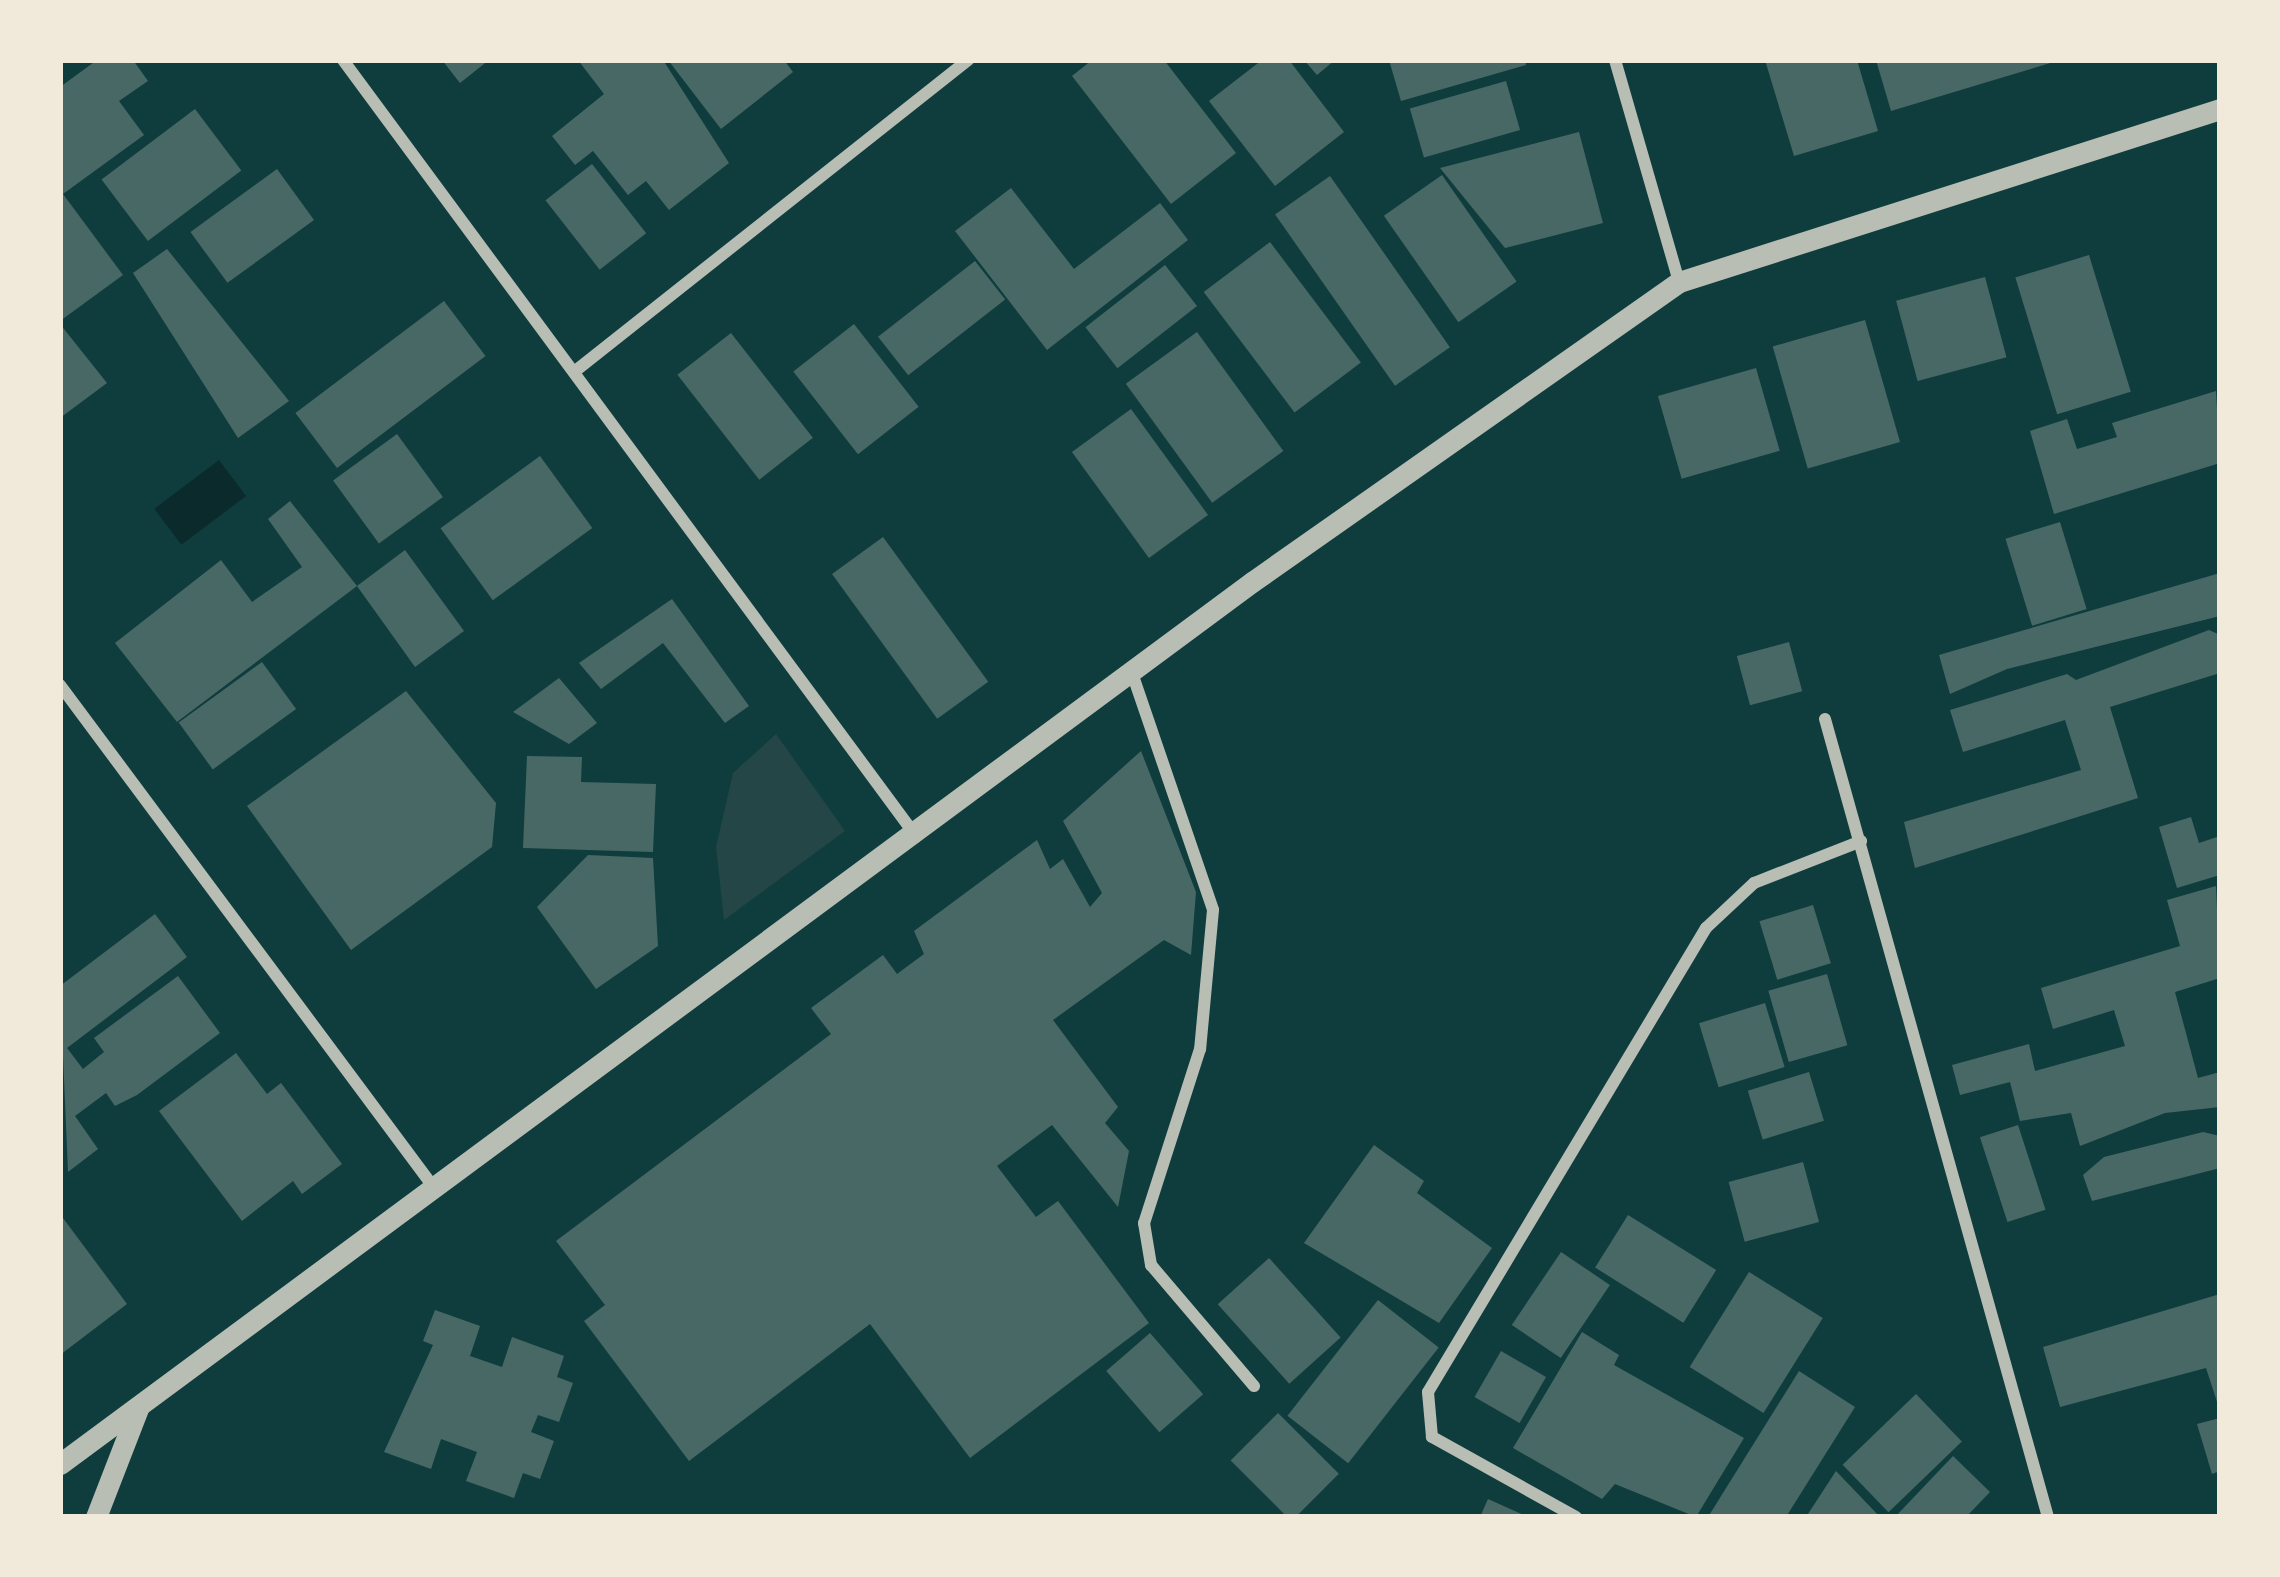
<!DOCTYPE html>
<style>
body{margin:0}
#map{position:relative;width:2280px;height:1577px;overflow:hidden;background:#0f3d3e;font-family:"Open Sans",sans-serif}
div>[style]{position:absolute}
[style*='--x']{left:calc(var(--x)*1px);top:calc(var(--y)*1px);width:calc(var(--w)*1px);rotate:calc(var(--a)*1deg)}
.green>*{inset:0;background:#244646}
.water>*{inset:0;background:#0a2a2b;transform-origin:0 0}
.building>*{inset:0;background:#486865;transform-origin:0 0}
.minor>*{height:12px;margin:-6px;padding:0 6px;transform-origin:6px;border-radius:6px;background:#b8beb3}
.tertiary>*{height:21px;margin:-10.5px;padding:0 10.5px;transform-origin:10.5px;border-radius:10.5px;background:#b8beb3}
span{translate:-50% -50%;white-space:nowrap;text-align:center;line-height:1.15;-webkit-text-stroke:9px #f1e9da;paint-order:stroke}
.frame{position:absolute;inset:0;border:63px solid #f1e9da;pointer-events:none}
</style>
<div id="map">
<div class="green">
<div style="clip-path:polygon(776px 734px,845px 831px,724px 920px,716px 847px,733px 773px)"></div>
</div>
<div class="water">
<div style="left:219px;top:460px;width:45px;height:81px;rotate:53deg"></div>
</div>
<div class="building">
<div style="clip-path:polygon(97px 60px,133px 60px,148px 81px,119px 101px,144px 135px,63px 194px,60px 87px)"></div>
<div style="clip-path:polygon(442px 60px,489px 60px,460px 83px)"></div>
<div style="clip-path:polygon(578px 60px,663px 60px,729px 163px,669px 210px,646px 181px,628px 195px,593px 151px,575px 165px,552px 136px,604px 94px)"></div>
<div style="clip-path:polygon(668px 60px,784px 60px,793px 72px,721px 129px)"></div>
<div style="clip-path:polygon(1092px 60px,1164px 60px,1236px 153px,1171px 204px,1072px 76px)"></div>
<div style="clip-path:polygon(1262px 60px,1289px 60px,1344px 132px,1275px 186px,1209px 101px)"></div>
<div style="clip-path:polygon(1304px 60px,1335px 60px,1317px 75px)"></div>
<div style="clip-path:polygon(1389px 60px,1525px 60px,1526px 65px,1401px 101px)"></div>
<div style="clip-path:polygon(1765px 60px,1857px 60px,1878px 131px,1794px 156px)"></div>
<div style="clip-path:polygon(1876px 60px,2056px 60px,2057px 61px,1891px 111px)"></div>
<div style="left:1506px;top:81px;width:51px;height:100px;rotate:74deg"></div>
<div style="left:195px;top:109px;width:77px;height:117px;rotate:53deg"></div>
<div style="clip-path:polygon(1579px 132px,1603px 223px,1505px 248px,1440px 168px)"></div>
<div style="left:592px;top:164px;width:88px;height:59px;rotate:52deg"></div>
<div style="left:277px;top:169px;width:63px;height:107px;rotate:54deg"></div>
<div style="left:1442px;top:175px;width:130px;height:71px;rotate:55deg"></div>
<div style="left:1330px;top:176px;width:209px;height:67px;rotate:55deg"></div>
<div style="clip-path:polygon(1011px 188px,1074px 269px,1160px 203px,1188px 240px,1047px 350px,955px 231px)"></div>
<div style="clip-path:polygon(63px 194px,123px 275px,60px 321px,60px 196px)"></div>
<div style="left:1270px;top:242px;width:151px;height:83px;rotate:53deg"></div>
<div style="clip-path:polygon(167px 249px,289px 401px,238px 438px,133px 273px)"></div>
<div style="left:2089px;top:255px;width:143px;height:77px;rotate:73deg"></div>
<div style="left:975px;top:261px;width:49px;height:123px;rotate:52deg"></div>
<div style="left:1165px;top:265px;width:52px;height:101px;rotate:52deg"></div>
<div style="left:1985px;top:277px;width:83px;height:92px;rotate:75deg"></div>
<div style="left:444px;top:301px;width:69px;height:186px;rotate:53deg"></div>
<div style="left:1865px;top:320px;width:127px;height:96px;rotate:74deg"></div>
<div style="clip-path:polygon(60px 324px,107px 383px,60px 418px)"></div>
<div style="left:854px;top:324px;width:105px;height:77px;rotate:52deg"></div>
<div style="left:1197px;top:332px;width:147px;height:88px;rotate:54deg"></div>
<div style="left:731px;top:333px;width:133px;height:68px;rotate:52deg"></div>
<div style="left:1756px;top:368px;width:86px;height:102px;rotate:74deg"></div>
<div style="clip-path:polygon(2216px 391px,2220px 463px,2054px 514px,2030px 431px,2067px 419px,2077px 449px,2117px 437px,2112px 423px)"></div>
<div style="left:1131px;top:409px;width:131px;height:73px;rotate:54deg"></div>
<div style="left:397px;top:434px;width:78px;height:79px;rotate:54deg"></div>
<div style="left:540px;top:456px;width:89px;height:123px;rotate:54deg"></div>
<div style="clip-path:polygon(290px 501px,357px 586px,405px 550px,464px 631px,415px 667px,357px 586px,177px 722px,115px 643px,221px 560px,252px 602px,302px 567px,268px 519px)"></div>
<div style="left:2060px;top:522px;width:91px;height:57px;rotate:73deg"></div>
<div style="left:883px;top:537px;width:179px;height:63px;rotate:54deg"></div>
<div style="clip-path:polygon(2220px 573px,2220px 616px,2007px 669px,1950px 694px,1939px 655px)"></div>
<div style="clip-path:polygon(672px 599px,749px 706px,725px 723px,663px 643px,601px 689px,579px 663px)"></div>
<div style="clip-path:polygon(2209px 630px,2220px 635px,2220px 673px,2110px 707px,2138px 798px,1915px 868px,1904px 822px,2081px 770px,2065px 720px,1963px 752px,1950px 710px,2067px 674px,2076px 680px)"></div>
<div style="left:1789px;top:642px;width:51px;height:54px;rotate:75deg"></div>
<div style="left:262px;top:662px;width:58px;height:103px;rotate:54deg"></div>
<div style="clip-path:polygon(559px 678px,597px 723px,569px 744px,513px 712px)"></div>
<div style="clip-path:polygon(406px 691px,496px 803px,492px 847px,351px 950px,247px 806px)"></div>
<div style="clip-path:polygon(1141px 751px,1196px 892px,1191px 955px,1164px 940px,1053px 1020px,1118px 1107px,1105px 1123px,1129px 1151px,1118px 1207px,1052px 1125px,997px 1166px,1036px 1217px,1058px 1201px,1149px 1323px,970px 1458px,870px 1324px,689px 1461px,584px 1321px,605px 1305px,556px 1241px,831px 1034px,811px 1008px,883px 955px,897px 974px,924px 954px,914px 931px,1037px 840px,1050px 869px,1063px 859px,1090px 907px,1102px 893px,1063px 821px)"></div>
<div style="clip-path:polygon(527px 756px,582px 757px,581px 782px,656px 784px,653px 852px,523px 848px)"></div>
<div style="clip-path:polygon(2191px 817px,2199px 843px,2220px 836px,2220px 875px,2177px 888px,2159px 827px)"></div>
<div style="clip-path:polygon(588px 855px,653px 858px,658px 946px,596px 989px,537px 907px)"></div>
<div style="clip-path:polygon(2216px 886px,2220px 978px,2175px 992px,2198px 1078px,2220px 1072px,2220px 1107px,2165px 1113px,2080px 1146px,2071px 1113px,2020px 1121px,2010px 1082px,1960px 1095px,1952px 1065px,2029px 1044px,2035px 1071px,2125px 1046px,2114px 1010px,2053px 1029px,2041px 988px,2180px 946px,2167px 900px)"></div>
<div style="left:1813px;top:905px;width:61px;height:56px;rotate:73deg"></div>
<div style="clip-path:polygon(155px 914px,187px 957px,67px 1048px,83px 1069px,104px 1052px,94px 1038px,178px 976px,220px 1033px,137px 1095px,115px 1106px,106px 1093px,75px 1116px,98px 1149px,68px 1172px,60px 986px)"></div>
<div style="left:1827px;top:974px;width:74px;height:61px;rotate:74deg"></div>
<div style="left:1765px;top:1003px;width:67px;height:69px;rotate:73deg"></div>
<div style="clip-path:polygon(236px 1053px,267px 1094px,281px 1083px,342px 1164px,302px 1194px,293px 1181px,242px 1221px,159px 1111px)"></div>
<div style="left:1809px;top:1072px;width:51px;height:64px;rotate:73deg"></div>
<div style="left:2018px;top:1125px;width:89px;height:40px;rotate:72deg"></div>
<div style="clip-path:polygon(2203px 1132px,2220px 1136px,2220px 1168px,2092px 1201px,2083px 1175px,2104px 1157px)"></div>
<div style="clip-path:polygon(1374px 1145px,1424px 1181px,1417px 1193px,1492px 1248px,1439px 1323px,1304px 1243px)"></div>
<div style="left:1803px;top:1162px;width:62px;height:77px;rotate:75deg"></div>
<div style="clip-path:polygon(60px 1214px,127px 1304px,60px 1355px)"></div>
<div style="left:1628px;top:1215px;width:104px;height:62px;rotate:32deg"></div>
<div style="left:1561px;top:1252px;width:59px;height:88px;rotate:34deg"></div>
<div style="left:1269px;top:1258px;width:107px;height:69px;rotate:48deg"></div>
<div style="left:1749px;top:1272px;width:87px;height:112px;rotate:32deg"></div>
<div style="clip-path:polygon(2220px 1294px,2220px 1411px,2206px 1368px,2060px 1407px,2043px 1347px)"></div>
<div style="left:1378px;top:1300px;width:77px;height:147px;rotate:38deg"></div>
<div style="clip-path:polygon(435px 1310px,480px 1326px,470px 1356px,502px 1367px,512px 1337px,564px 1356px,557px 1377px,573px 1383px,559px 1422px,538px 1415px,531px 1432px,554px 1441px,540px 1479px,523px 1473px,514px 1498px,466px 1481px,477px 1452px,441px 1439px,431px 1469px,384px 1452px,433px 1345px,423px 1341px)"></div>
<div style="clip-path:polygon(1582px 1332px,1619px 1355px,1614px 1365px,1744px 1438px,1696px 1517px,1615px 1484px,1602px 1499px,1513px 1448px)"></div>
<div style="left:1150px;top:1333px;width:81px;height:58px;rotate:49deg"></div>
<div style="left:1501px;top:1351px;width:52px;height:53px;rotate:30deg"></div>
<div style="clip-path:polygon(1799px 1371px,1855px 1407px,1786px 1517px,1708px 1517px)"></div>
<div style="left:1916px;top:1394px;width:66px;height:102px;rotate:46deg"></div>
<div style="left:1278px;top:1413px;width:86px;height:67px;rotate:45deg"></div>
<div style="clip-path:polygon(2220px 1418px,2220px 1471px,2212px 1474px,2197px 1424px)"></div>
<div style="clip-path:polygon(1953px 1456px,1990px 1492px,1966px 1517px,1895px 1517px)"></div>
<div style="clip-path:polygon(1836px 1471px,1880px 1517px,1806px 1517px)"></div>
<div style="clip-path:polygon(1488px 1499px,1528px 1517px,1480px 1517px)"></div>
</div>
<div class="minor">
<div style="--x:343;--y:60;--w:965;--a:53.56"></div>
<div style="--x:1615;--y:60;--w:231;--a:73.9"></div>
<div style="--x:574;--y:372;--w:503;--a:-38.37"></div>
<div style="--x:1132;--y:673;--w:250;--a:71.1"></div>
<div style="--x:1213;--y:910;--w:140;--a:95.3"></div>
<div style="--x:1200;--y:1049;--w:183;--a:107.8"></div>
<div style="--x:1144;--y:1223;--w:43;--a:80.5"></div>
<div style="--x:1151;--y:1265;--w:159;--a:49.6"></div>
<div style="--x:60;--y:685;--w:628;--a:53.35"></div>
<div style="--x:1825;--y:719;--w:829;--a:74.39"></div>
<div style="--x:1576;--y:1517;--w:165;--a:-150.9"></div>
<div style="--x:1432;--y:1437;--w:45;--a:-95.1"></div>
<div style="--x:1428;--y:1392;--w:541;--a:-59.07"></div>
<div style="--x:1706;--y:928;--w:66;--a:-43.2"></div>
<div style="--x:1754;--y:883;--w:115;--a:-21.4"></div>
</div>
<div class="tertiary">
<div style="--x:60;--y:1464;--w:1483;--a:-36.5"></div>
<div style="--x:1252;--y:582;--w:522;--a:-35.09"></div>
<div style="--x:1679;--y:282;--w:568;--a:-17.73"></div>
<div style="--x:96;--y:1517;--w:119;--a:-68.8"></div>
</div>
<div class="frame"></div>
</div>
